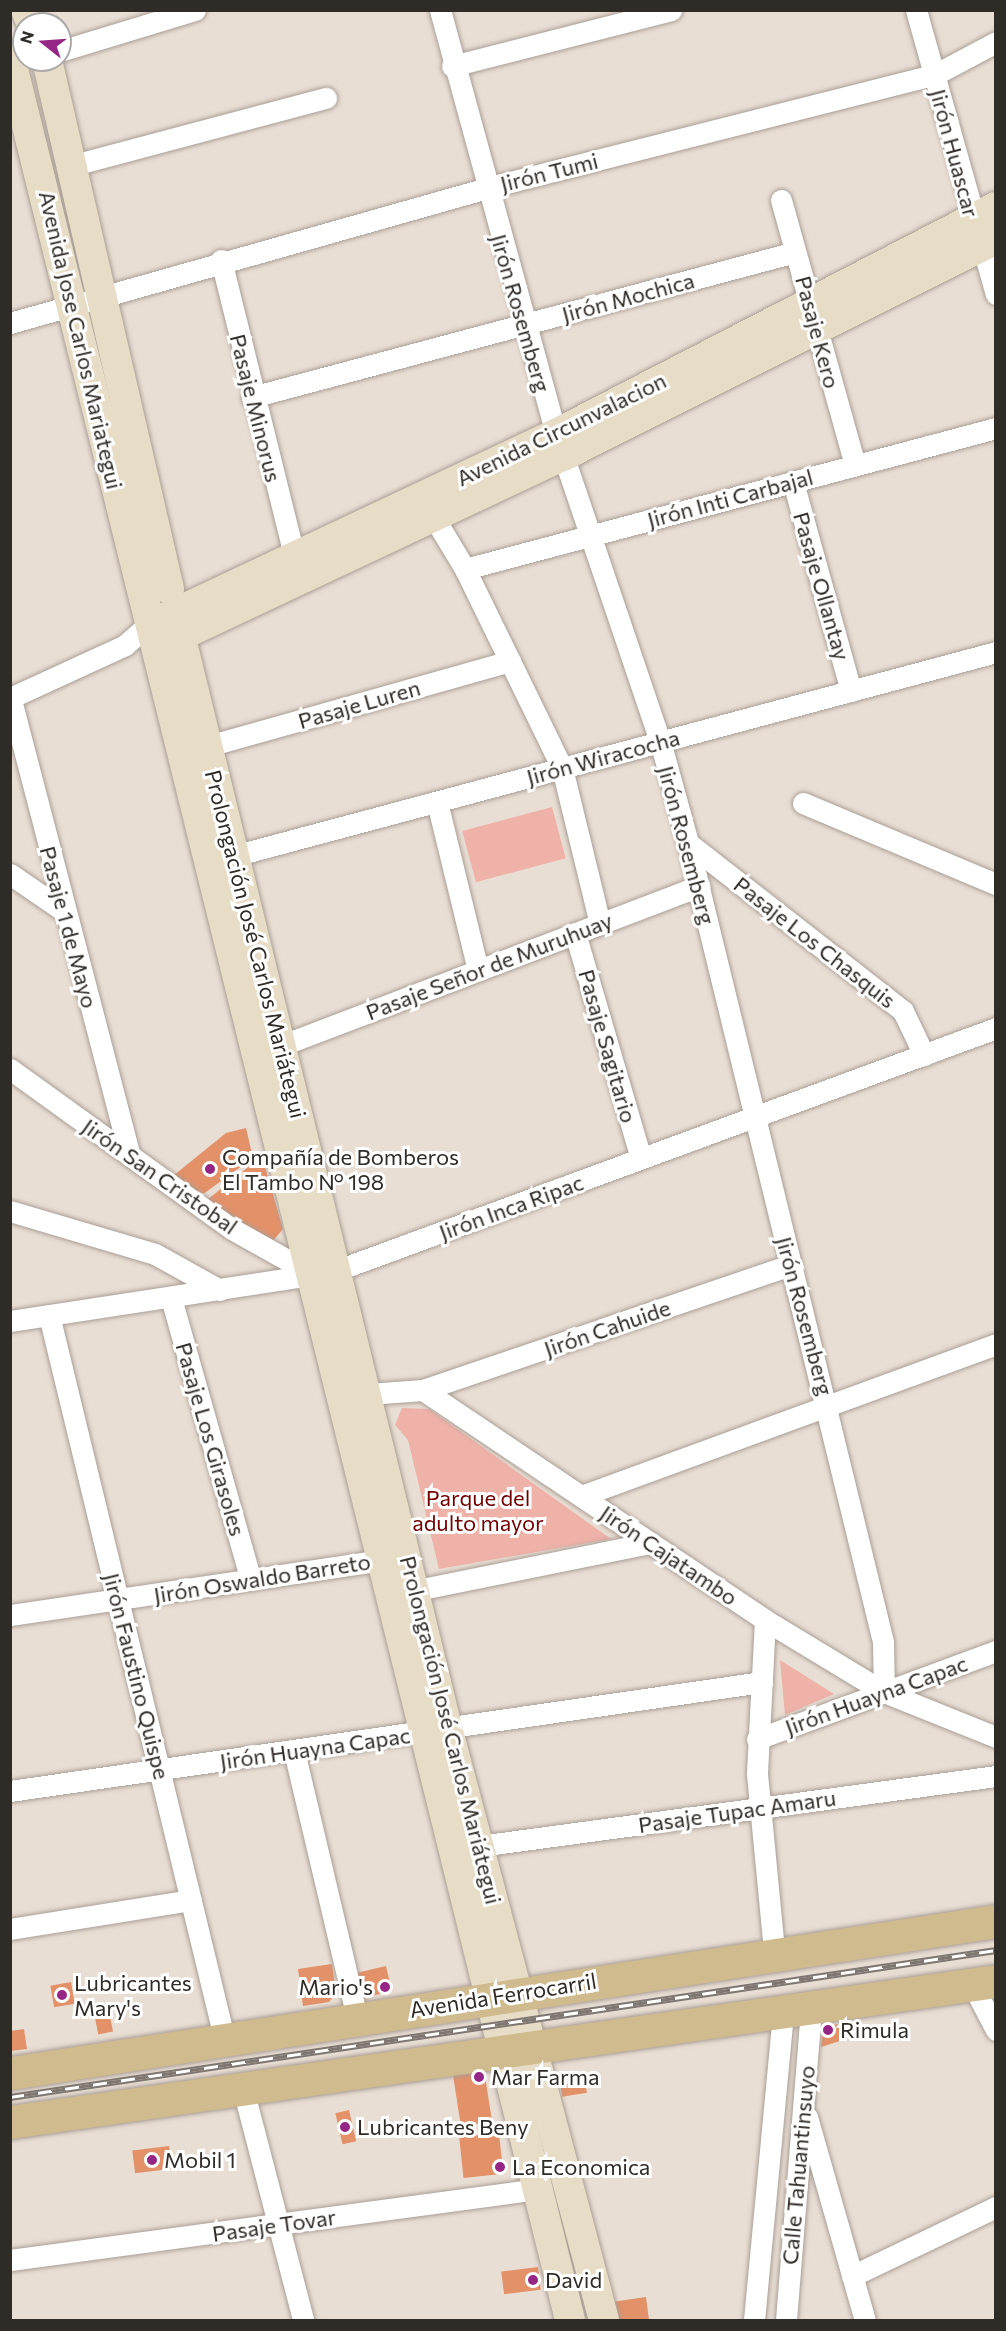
<!DOCTYPE html>
<meta charset="utf-8">
<style>
body{margin:0}
#map{position:relative;width:1006px;height:2331px;overflow:hidden;background:#e9ded4;font-family:Commissioner,sans-serif}
div>[style]{position:absolute}
[style*='--x']{left:calc(var(--x)*1px);top:calc(var(--y)*1px);width:calc(var(--w)*1px);rotate:calc(var(--a)*1deg)}
.green>*{inset:0;background:#eeb2a9;transform-origin:0 0}
.building>*{inset:0;background:#e39169;transform-origin:0 0}
.roads{filter:drop-shadow(0 0 2px #aa9f96) drop-shadow(0 0 2px #aa9f96)}
.street>*{height:21px;margin:-10.5px;padding:0 10.5px;transform-origin:10.5px;border-radius:10.5px;background:#fff}
.secondary>*{height:30px;margin:-15px;padding:0 15px;transform-origin:15px;border-radius:15px;background:#e7ddc7}
.primary>*{height:33px;margin:-16.5px;padding:0 16.5px;transform-origin:16.5px;border-radius:16.5px;background:#d0bb8f}
.rail>*{height:7px;margin-top:-3.5px;transform-origin:0;background:repeating-linear-gradient(90deg,#fff 0 14px,#7e7771 0 28px);box-sizing:border-box;border-block:2px solid #7e7771}
.dots>*{width:16px;height:16px;translate:-50% -50%;box-sizing:border-box;border:3px solid #fff;border-radius:50%}
span{translate:-50% -50%;white-space:nowrap;text-align:center;line-height:1.15;-webkit-text-stroke:6px #fff;paint-order:stroke}
.street-label{font-size:22px;color:#2f2b27}
.poi-label{font-size:22px;color:#2f2b27}
.left{translate:0 -50%;text-align:left}
.right{translate:-100% -50%;text-align:right}
.park-label{font-size:22px;color:#720001}
.frame{position:absolute;inset:0;border:12px solid #2f2b27;pointer-events:none}
.north{position:absolute;left:12px;top:12px;width:60px;height:60px;box-sizing:border-box;background:#fff;border:2px solid #acaaa9;border-radius:50%;rotate:287deg;font-size:16px;font-weight:700;line-height:24px;text-align:center;color:#2f2b27}
.north::after{content:'';display:block;margin:auto;width:21px;height:27px;background:#952686;clip-path:polygon(50% 0,100% 100%,50% 72%,0 100%)}
</style>
<div id="map">
<div class="green">
<div style="left:552px;top:807px;width:53px;height:93px;rotate:75deg"></div>
<div style="clip-path:polygon(402px 1408px,429px 1409px,611px 1539px,439px 1569px,408px 1440px,395px 1425px)"></div>
<div style="clip-path:polygon(780px 1660px,834px 1694px,785px 1715px)"></div>
</div>
<div class="building">
<div style="clip-path:polygon(246px 1128px,253px 1158px,195px 1200px,168px 1180px,226px 1133px)"></div>
<div style="clip-path:polygon(262px 1156px,283px 1229px,272px 1242px,207px 1200px)"></div>
<div style="clip-path:polygon(332px 1964px,336px 1993px,329px 2002px,303px 2006px,298px 1969px)"></div>
<div style="left:386px;top:1966px;width:26px;height:31px;rotate:77deg"></div>
<div style="left:71px;top:1982px;width:22px;height:21px;rotate:80deg"></div>
<div style="left:108px;top:2006px;width:26px;height:15px;rotate:79deg"></div>
<div style="clip-path:polygon(838px 2024px,846px 2039px,821px 2047px,823px 2028px)"></div>
<div style="clip-path:polygon(24px 2029px,27px 2049px,10px 2051px,10px 2031px)"></div>
<div style="clip-path:polygon(478px 2071px,485px 2076px,492px 2121px,461px 2127px,453px 2075px)"></div>
<div style="left:585px;top:2081px;width:12px;height:25px;rotate:81deg"></div>
<div style="left:349px;top:2110px;width:32px;height:14px;rotate:77deg"></div>
<div style="left:499px;top:2133px;width:41px;height:40px;rotate:84deg"></div>
<div style="left:169px;top:2146px;width:23px;height:37px;rotate:83deg"></div>
<div style="left:538px;top:2267px;width:23px;height:37px;rotate:83deg"></div>
<div style="clip-path:polygon(646px 2297px,649px 2320px,615px 2320px,612px 2302px)"></div>
</div>
<div class="roads">
<div class="street">
<div style="--x:440;--y:10;--w:440;--a:74.7"></div>
<div style="--x:556;--y:434;--w:324;--a:71.3"></div>
<div style="--x:660;--y:741;--w:106;--a:74.6"></div>
<div style="--x:688;--y:843;--w:822;--a:76.28"></div>
<div style="--x:883;--y:1642;--w:50;--a:88.9"></div>
<div style="--x:916;--y:10;--w:295;--a:74.3"></div>
<div style="--x:60;--y:51;--w:141;--a:-16.9"></div>
<div style="--x:452;--y:66;--w:226;--a:-14.3"></div>
<div style="--x:70;--y:166;--w:265;--a:-14.9"></div>
<div style="--x:781;--y:200;--w:275;--a:74.4"></div>
<div style="--x:221;--y:260;--w:305;--a:76.1"></div>
<div style="--x:10;--y:323;--w:495;--a:-15.8"></div>
<div style="--x:486;--y:188;--w:462;--a:-14.2"></div>
<div style="--x:934;--y:75;--w:70;--a:-28"></div>
<div style="--x:252;--y:397;--w:562;--a:-14.95"></div>
<div style="--x:793;--y:482;--w:217;--a:74.5"></div>
<div style="--x:433;--y:516;--w:62;--a:58.9"></div>
<div style="--x:465;--y:569;--w:221;--a:64"></div>
<div style="--x:562;--y:768;--w:161;--a:76.3"></div>
<div style="--x:465;--y:569;--w:549;--a:-14.87"></div>
<div style="--x:10;--y:696;--w:475;--a:75.4"></div>
<div style="--x:10;--y:698;--w:127;--a:-24.7"></div>
<div style="--x:125;--y:645;--w:32;--a:-41"></div>
<div style="--x:208;--y:746;--w:314;--a:-15.7"></div>
<div style="--x:437;--y:802;--w:173;--a:76.3"></div>
<div style="--x:803;--y:803;--w:209;--a:22.8"></div>
<div style="--x:688;--y:843;--w:273;--a:38"></div>
<div style="--x:903;--y:1011;--w:49;--a:64.5"></div>
<div style="--x:222;--y:859;--w:801;--a:-14.97"></div>
<div style="--x:10;--y:874;--w:65;--a:34.4"></div>
<div style="--x:575;--y:933;--w:235;--a:73.7"></div>
<div style="--x:280;--y:1046;--w:449;--a:-20.9"></div>
<div style="--x:10;--y:1069;--w:274;--a:35.8"></div>
<div style="--x:232;--y:1229;--w:94;--a:29.3"></div>
<div style="--x:10;--y:1211;--w:151;--a:16.5"></div>
<div style="--x:155;--y:1254;--w:74;--a:29"></div>
<div style="--x:171;--y:1298;--w:293;--a:74.2"></div>
<div style="--x:49;--y:1315;--w:743;--a:76.38"></div>
<div style="--x:10;--y:1321;--w:329;--a:-8.7"></div>
<div style="--x:335;--y:1271;--w:704;--a:-20.18"></div>
<div style="--x:423;--y:1390;--w:388;--a:-18.8"></div>
<div style="--x:354;--y:1395;--w:69;--a:-4.1"></div>
<div style="--x:423;--y:1390;--w:412;--a:33.9"></div>
<div style="--x:765;--y:1620;--w:139;--a:31.2"></div>
<div style="--x:884;--y:1692;--w:121;--a:21.9"></div>
<div style="--x:581;--y:1496;--w:442;--a:-20.1"></div>
<div style="--x:402;--y:1593;--w:254;--a:-11.4"></div>
<div style="--x:10;--y:1615;--w:390;--a:-8.4"></div>
<div style="--x:765;--y:1620;--w:154;--a:93"></div>
<div style="--x:757;--y:1774;--w:179;--a:84.5"></div>
<div style="--x:757;--y:1739;--w:255;--a:-20.2"></div>
<div style="--x:294;--y:1751;--w:273;--a:76.7"></div>
<div style="--x:10;--y:1791;--w:760;--a:-8.25"></div>
<div style="--x:479;--y:1846;--w:522;--a:-7.71"></div>
<div style="--x:10;--y:1929;--w:183;--a:-9.1"></div>
<div style="--x:972;--y:1984;--w:52;--a:62.4"></div>
<div style="--x:243;--y:2089;--w:239;--a:75.4"></div>
<div style="--x:807;--y:2117;--w:211;--a:74.1"></div>
<div style="--x:10;--y:2260;--w:533;--a:-7.66"></div>
<div style="--x:852;--y:2276;--w:160;--a:-25.6"></div>
<div style="--x:754;--y:2320;--w:308;--a:-84.6"></div>
<div style="--x:786;--y:2320;--w:312;--a:-85.4"></div>
</div>
<div class="secondary">
<div style="--x:26;--y:10;--w:15;--a:67"></div>
<div style="--x:10;--y:57;--w:2331;--a:76.1"></div>
<div style="--x:47;--y:60;--w:543;--a:77.01"></div>
<div style="--x:175;--y:614;--w:1150;--a:76.27"></div>
<div style="--x:448;--y:1731;--w:609;--a:75.17"></div>
<div style="--x:158;--y:621;--w:440;--a:-25.2"></div>
<div style="--x:556;--y:434;--w:495;--a:-27.3"></div>
<div style="--x:165;--y:643;--w:440;--a:-25.2"></div>
<div style="--x:563;--y:456;--w:484;--a:-26.6"></div>
</div>
<div class="primary">
<div style="--x:10;--y:2073;--w:998;--a:-8.76"></div>
<div style="--x:10;--y:2122;--w:996;--a:-8.14"></div>
</div>
</div>
<div class="rail">
<div style="--x:10;--y:2097;--w:997;--a:-8.48"></div>
</div>
<div class="dots">
<div style="left:210px;top:1169px;background:#952686"></div>
<div style="left:385px;top:1987px;background:#952686"></div>
<div style="left:62px;top:1995px;background:#952686"></div>
<div style="left:828px;top:2030px;background:#952686"></div>
<div style="left:479px;top:2077px;background:#952686"></div>
<div style="left:345px;top:2127px;background:#952686"></div>
<div style="left:152px;top:2160px;background:#952686"></div>
<div style="left:500px;top:2167px;background:#952686"></div>
<div style="left:533px;top:2280px;background:#952686"></div>
</div>
<div class="street-label">
<span style="left:955px;top:153px;rotate:75deg">Jirón Huascar</span>
<span style="left:549px;top:172px;rotate:-14deg">Jirón Tumi</span>
<span style="left:628px;top:297px;rotate:-15deg">Jirón Mochica</span>
<span style="left:521px;top:313px;rotate:74deg">Jirón Rosemberg</span>
<span style="left:818px;top:332px;rotate:75deg">Pasaje Kero</span>
<span style="left:81px;top:340px;rotate:77deg">Avenida Jose Carlos Mariategui</span>
<span style="left:256px;top:408px;rotate:76deg">Pasaje Minorus</span>
<span style="left:561px;top:429px;rotate:-26deg">Avenida Circunvalacion</span>
<span style="left:730px;top:498px;rotate:-15deg">Jirón Inti Carbajal</span>
<span style="left:822px;top:586px;rotate:74deg">Pasaje Ollantay</span>
<span style="left:359px;top:704px;rotate:-16deg">Pasaje Luren</span>
<span style="left:603px;top:757px;rotate:-15deg">Jirón Wiracocha</span>
<span style="left:687px;top:845px;rotate:75deg">Jirón Rosemberg</span>
<span style="left:69px;top:927px;rotate:75deg">Pasaje 1 de Mayo</span>
<span style="left:815px;top:942px;rotate:38deg">Pasaje Los Chasquis</span>
<span style="left:256px;top:944px;rotate:76deg">Prolongación José Carlos Mariátegui</span>
<span style="left:489px;top:966px;rotate:-21deg">Pasaje Señor de Muruhuay</span>
<span style="left:608px;top:1046px;rotate:74deg">Pasaje Sagitario</span>
<span style="left:160px;top:1176px;rotate:35deg">Jirón San Cristobal</span>
<span style="left:511px;top:1207px;rotate:-20deg">Jirón Inca Ripac</span>
<span style="left:805px;top:1316px;rotate:75deg">Jirón Rosemberg</span>
<span style="left:607px;top:1328px;rotate:-19deg">Jirón Cahuide</span>
<span style="left:211px;top:1439px;rotate:74deg">Pasaje Los Girasoles</span>
<span style="left:669px;top:1555px;rotate:34deg">Jirón Cajatambo</span>
<span style="left:262px;top:1578px;rotate:-9deg">Jirón Oswaldo Barreto</span>
<span style="left:137px;top:1676px;rotate:76deg">Jirón Faustino Quispe</span>
<span style="left:876px;top:1695px;rotate:-20deg">Jirón Huayna Capac</span>
<span style="left:451px;top:1730px;rotate:76deg">Prolongación José Carlos Mariátegui</span>
<span style="left:315px;top:1748px;rotate:-8deg">Jirón Huayna Capac</span>
<span style="left:737px;top:1811px;rotate:-8deg">Pasaje Tupac Amaru</span>
<span style="left:503px;top:1995px;rotate:-9deg">Avenida Ferrocarril</span>
<span style="left:798px;top:2165px;rotate:-85deg">Calle Tahuantinsuyo</span>
<span style="left:274px;top:2225px;rotate:-8deg">Pasaje Tovar</span>
</div>
<div class="poi-label">
<span class="left" style="left:222px;top:1169px">Compañía de Bomberos<br>El Tambo Nº 198</span>
<span class="left" style="left:74px;top:1995px">Lubricantes<br>Mary's</span>
<span class="right" style="left:373px;top:1987px">Mario's</span>
<span class="left" style="left:840px;top:2030px">Rimula</span>
<span class="left" style="left:491px;top:2077px">Mar Farma</span>
<span class="left" style="left:357px;top:2127px">Lubricantes Beny</span>
<span class="left" style="left:164px;top:2160px">Mobil 1</span>
<span class="left" style="left:512px;top:2167px">La Economica</span>
<span class="left" style="left:545px;top:2280px">David</span>
</div>
<div class="park-label">
<span style="left:478px;top:1510px">Parque del<br>adulto mayor</span>
</div>
<div class="frame"></div>
<div class="north">N</div>
</div>
